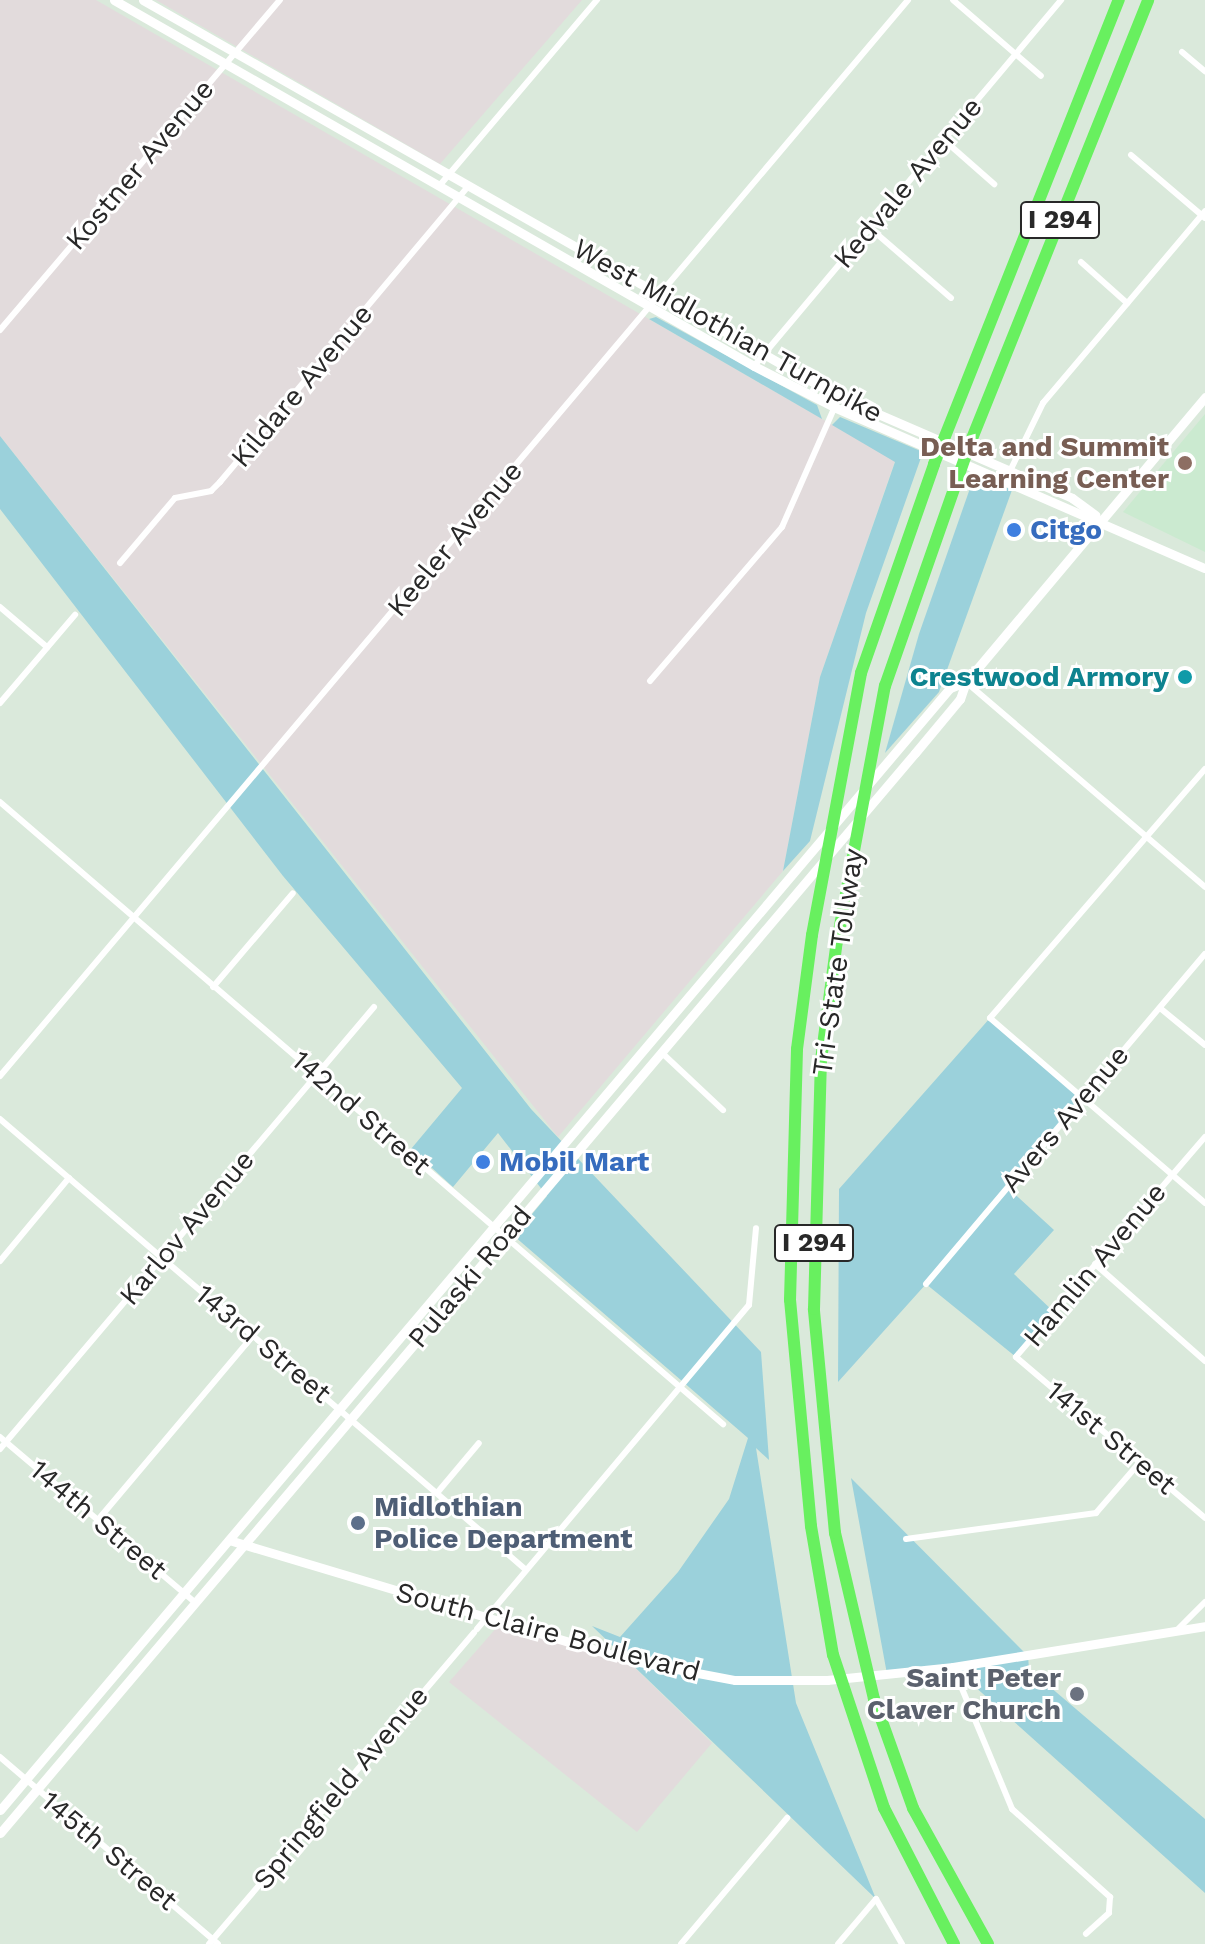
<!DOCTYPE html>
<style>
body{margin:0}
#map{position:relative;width:1205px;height:1944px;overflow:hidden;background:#dae9db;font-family:"Work Sans",sans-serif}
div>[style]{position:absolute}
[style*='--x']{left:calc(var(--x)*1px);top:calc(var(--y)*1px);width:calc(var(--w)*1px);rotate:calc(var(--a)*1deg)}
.industrial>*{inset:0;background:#e2dbdc}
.education>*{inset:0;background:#cbead0}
.green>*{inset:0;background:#9bd1db}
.street>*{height:6px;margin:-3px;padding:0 3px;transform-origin:3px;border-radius:3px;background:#fff}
.secondary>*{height:9px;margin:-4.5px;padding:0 4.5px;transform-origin:4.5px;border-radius:4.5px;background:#fff}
.highway>*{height:12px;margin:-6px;padding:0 6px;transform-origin:6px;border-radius:6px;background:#68f05f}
.dots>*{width:22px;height:22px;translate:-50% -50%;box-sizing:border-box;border:4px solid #fff;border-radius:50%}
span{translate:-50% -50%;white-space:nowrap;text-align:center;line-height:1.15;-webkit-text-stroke:6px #fff;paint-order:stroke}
.shield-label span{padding:2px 6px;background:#fff;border:2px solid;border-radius:6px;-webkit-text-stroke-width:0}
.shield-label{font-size:26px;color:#282828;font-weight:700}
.street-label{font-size:28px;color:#282828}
.education-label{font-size:28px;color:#785e54;font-weight:700}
.right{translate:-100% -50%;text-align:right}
.shop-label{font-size:28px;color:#366cbe;font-weight:700}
.left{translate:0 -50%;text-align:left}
.culture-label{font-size:28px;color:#0d838f;font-weight:700}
.service-label{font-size:28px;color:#4e5e75;font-weight:700}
.worship-label{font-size:28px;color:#5b616d;font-weight:700}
</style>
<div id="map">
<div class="industrial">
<div style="clip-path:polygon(0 0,96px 0,895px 461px,820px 677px,783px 871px,558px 1137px,0 436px)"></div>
<div style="clip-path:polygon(156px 0,582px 0,440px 164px)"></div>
<div style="clip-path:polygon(498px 1626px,630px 1663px,712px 1743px,637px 1832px,449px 1682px)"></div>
</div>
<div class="education">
<div style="clip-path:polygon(1205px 414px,1205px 552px,1123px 512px)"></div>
</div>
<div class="green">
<div style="clip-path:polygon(656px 317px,817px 405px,822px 419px,649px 319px)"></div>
<div style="clip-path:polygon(840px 417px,923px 452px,866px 613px,810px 841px,783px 871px,820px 677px,895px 462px,832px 425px)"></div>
<div style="clip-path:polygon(0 436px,531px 1109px,761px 1352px,769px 1460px,756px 1448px,796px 1703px,876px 1899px,592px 1626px,620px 1637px,678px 1572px,729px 1499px,748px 1438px,514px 1236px,547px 1196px,498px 1133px,453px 1187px,411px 1149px,462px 1088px,283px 876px,0 509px)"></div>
<div style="clip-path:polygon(975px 474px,1012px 490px,939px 692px,885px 753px,919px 634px)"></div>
<div style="clip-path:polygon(990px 1018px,1084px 1098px,1008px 1188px,1054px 1230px,1014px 1274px,1054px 1312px,1016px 1357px,926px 1284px,838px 1382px,839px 1189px)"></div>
<div style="clip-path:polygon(851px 1478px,1028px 1656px,1029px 1669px,1205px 1819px,1205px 1893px,953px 1667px,887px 1674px)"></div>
</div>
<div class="street">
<div style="--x:953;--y:0;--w:116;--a:40.8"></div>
<div style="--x:1182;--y:52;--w:30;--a:40"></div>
<div style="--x:944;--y:140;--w:67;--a:41.3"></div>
<div style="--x:1131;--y:155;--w:97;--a:40.4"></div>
<div style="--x:440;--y:185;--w:243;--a:-49.7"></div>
<div style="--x:870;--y:228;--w:107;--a:40.8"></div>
<div style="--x:1081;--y:262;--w:62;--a:41.7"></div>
<div style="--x:0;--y:330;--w:433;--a:-49.7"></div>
<div style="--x:754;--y:366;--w:478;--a:-50"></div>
<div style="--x:1010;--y:471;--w:76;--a:-64.1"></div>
<div style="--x:1043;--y:403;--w:251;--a:-49.8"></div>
<div style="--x:120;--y:563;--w:85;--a:-49.8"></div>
<div style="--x:175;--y:498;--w:37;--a:-11"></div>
<div style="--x:211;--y:491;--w:13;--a:-45"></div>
<div style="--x:220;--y:482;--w:386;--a:-50"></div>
<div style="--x:0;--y:607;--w:62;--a:40.4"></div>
<div style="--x:650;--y:681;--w:203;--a:-49.4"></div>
<div style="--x:782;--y:527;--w:134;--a:-66.3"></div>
<div style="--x:966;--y:682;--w:315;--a:40.6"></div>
<div style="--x:0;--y:703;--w:116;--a:-49.6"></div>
<div style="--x:1205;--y:769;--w:329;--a:130.8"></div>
<div style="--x:990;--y:1018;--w:284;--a:40.7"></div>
<div style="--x:0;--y:802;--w:954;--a:40.71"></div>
<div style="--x:213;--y:987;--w:123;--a:-49.6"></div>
<div style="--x:1160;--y:1008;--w:58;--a:39.4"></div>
<div style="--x:661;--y:1052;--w:85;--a:43.1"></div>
<div style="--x:0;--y:1076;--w:1408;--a:-49.84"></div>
<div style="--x:0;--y:1119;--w:691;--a:40.6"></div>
<div style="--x:1205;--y:1137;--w:290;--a:130.7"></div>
<div style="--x:1016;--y:1357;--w:248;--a:40.4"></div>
<div style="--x:0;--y:1261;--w:108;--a:-50.3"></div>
<div style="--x:1095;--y:1264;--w:147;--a:41.4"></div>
<div style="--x:926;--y:1284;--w:432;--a:-49.8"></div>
<div style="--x:0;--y:1437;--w:257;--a:40.3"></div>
<div style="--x:0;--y:1449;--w:579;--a:-49.76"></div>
<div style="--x:437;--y:1493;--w:65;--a:-50"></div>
<div style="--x:97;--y:1521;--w:242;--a:-49.9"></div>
<div style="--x:906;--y:1539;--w:192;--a:-7.8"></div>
<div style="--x:1096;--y:1513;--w:67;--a:-49.2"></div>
<div style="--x:1179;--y:1628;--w:37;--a:-45"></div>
<div style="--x:477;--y:1629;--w:423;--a:-50"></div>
<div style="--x:749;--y:1305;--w:77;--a:-84.8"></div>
<div style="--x:953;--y:1667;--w:154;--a:67.4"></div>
<div style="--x:1012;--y:1809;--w:132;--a:41.9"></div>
<div style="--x:1110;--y:1897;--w:16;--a:94"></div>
<div style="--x:1109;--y:1913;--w:31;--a:138"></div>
<div style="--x:0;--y:1757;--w:287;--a:40.6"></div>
<div style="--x:209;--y:1944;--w:409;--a:-49.6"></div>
<div style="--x:681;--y:1944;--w:165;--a:-49.9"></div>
<div style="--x:838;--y:1944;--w:59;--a:-49.8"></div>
<div style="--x:876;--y:1899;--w:52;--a:60"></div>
</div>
<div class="secondary">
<div style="--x:114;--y:0;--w:737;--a:29.76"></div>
<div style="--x:754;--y:366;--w:90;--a:27.1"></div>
<div style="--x:834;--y:407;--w:404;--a:23.5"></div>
<div style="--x:143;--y:0;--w:801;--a:29.7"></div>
<div style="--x:839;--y:397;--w:254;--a:23.4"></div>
<div style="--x:1072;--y:498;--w:29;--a:36"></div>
<div style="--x:229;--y:1540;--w:418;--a:16.7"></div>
<div style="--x:629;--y:1660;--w:108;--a:10.7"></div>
<div style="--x:735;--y:1680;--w:92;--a:0"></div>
<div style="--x:827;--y:1680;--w:127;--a:-5.9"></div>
<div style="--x:953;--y:1667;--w:255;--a:-9.2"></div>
<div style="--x:0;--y:1810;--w:1470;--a:-49.75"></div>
<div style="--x:950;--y:688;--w:17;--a:-21"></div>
<div style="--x:0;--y:1833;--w:1415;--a:-49.73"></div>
<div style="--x:915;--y:753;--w:70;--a:-50.2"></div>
<div style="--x:960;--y:699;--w:18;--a:-71"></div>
<div style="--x:966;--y:682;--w:372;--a:-50"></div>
</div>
<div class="highway">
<div style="--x:954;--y:1944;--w:153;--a:-117.2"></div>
<div style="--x:884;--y:1808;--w:161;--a:-108.4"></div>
<div style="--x:833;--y:1655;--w:131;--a:-99.7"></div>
<div style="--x:811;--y:1526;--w:227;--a:-95.3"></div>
<div style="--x:790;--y:1300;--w:251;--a:-88.4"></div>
<div style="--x:797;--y:1049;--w:115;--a:-82.5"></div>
<div style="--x:812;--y:935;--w:267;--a:-79.4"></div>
<div style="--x:861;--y:673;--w:221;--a:-70.7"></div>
<div style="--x:934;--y:464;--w:500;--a:-68.3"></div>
<div style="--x:988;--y:1944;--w:155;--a:-118.9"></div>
<div style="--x:913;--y:1808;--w:116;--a:-109.7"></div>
<div style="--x:874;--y:1699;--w:171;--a:-103.2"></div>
<div style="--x:835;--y:1533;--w:225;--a:-95.4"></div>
<div style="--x:814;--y:1309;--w:249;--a:-88.4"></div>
<div style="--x:821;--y:1060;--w:114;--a:-82.4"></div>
<div style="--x:836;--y:947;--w:266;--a:-79.4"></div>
<div style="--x:885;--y:686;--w:260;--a:-70.7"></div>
<div style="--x:971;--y:441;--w:475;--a:-68.1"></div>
</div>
<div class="dots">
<div style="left:1185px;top:463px;background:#8d6e63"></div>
<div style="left:1014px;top:530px;background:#3f7fe0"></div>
<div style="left:1185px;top:677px;background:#0f9aa8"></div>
<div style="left:483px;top:1162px;background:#3f7fe0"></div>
<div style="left:358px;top:1523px;background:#5c6f8a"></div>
<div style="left:1077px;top:1694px;background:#6b7280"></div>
</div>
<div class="shield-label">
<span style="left:1060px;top:220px">I 294</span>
<span style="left:814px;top:1243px">I 294</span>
</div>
<div class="street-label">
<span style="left:140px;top:165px;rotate:-50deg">Kostner Avenue</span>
<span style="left:908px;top:183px;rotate:-50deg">Kedvale Avenue</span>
<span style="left:728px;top:331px;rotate:29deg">West Midlothian Turnpike</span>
<span style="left:302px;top:386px;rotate:-50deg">Kildare Avenue</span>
<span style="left:455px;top:539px;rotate:-50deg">Keeler Avenue</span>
<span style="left:838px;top:962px;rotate:-82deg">Tri-State Tollway</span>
<span style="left:361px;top:1113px;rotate:41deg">142nd Street</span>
<span style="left:1065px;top:1119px;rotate:-50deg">Avers Avenue</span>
<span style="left:187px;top:1228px;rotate:-50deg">Karlov Avenue</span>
<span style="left:1095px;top:1265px;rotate:-50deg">Hamlin Avenue</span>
<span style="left:470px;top:1277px;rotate:-50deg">Pulaski Road</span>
<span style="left:263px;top:1344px;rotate:40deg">143rd Street</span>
<span style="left:1111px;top:1438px;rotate:40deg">141st Street</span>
<span style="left:98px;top:1520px;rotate:40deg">144th Street</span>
<span style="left:548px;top:1632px;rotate:15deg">South Claire Boulevard</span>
<span style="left:341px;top:1788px;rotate:-50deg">Springfield Avenue</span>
<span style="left:109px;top:1851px;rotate:40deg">145th Street</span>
</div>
<div class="education-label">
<span class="right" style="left:1169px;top:463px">Delta and Summit<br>Learning Center</span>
</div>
<div class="shop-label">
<span class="left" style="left:1030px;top:530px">Citgo</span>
<span class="left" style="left:499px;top:1162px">Mobil Mart</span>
</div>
<div class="culture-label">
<span class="right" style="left:1169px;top:677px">Crestwood Armory</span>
</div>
<div class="service-label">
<span class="left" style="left:374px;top:1523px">Midlothian<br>Police Department</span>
</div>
<div class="worship-label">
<span class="right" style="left:1061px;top:1694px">Saint Peter<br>Claver Church</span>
</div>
</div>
